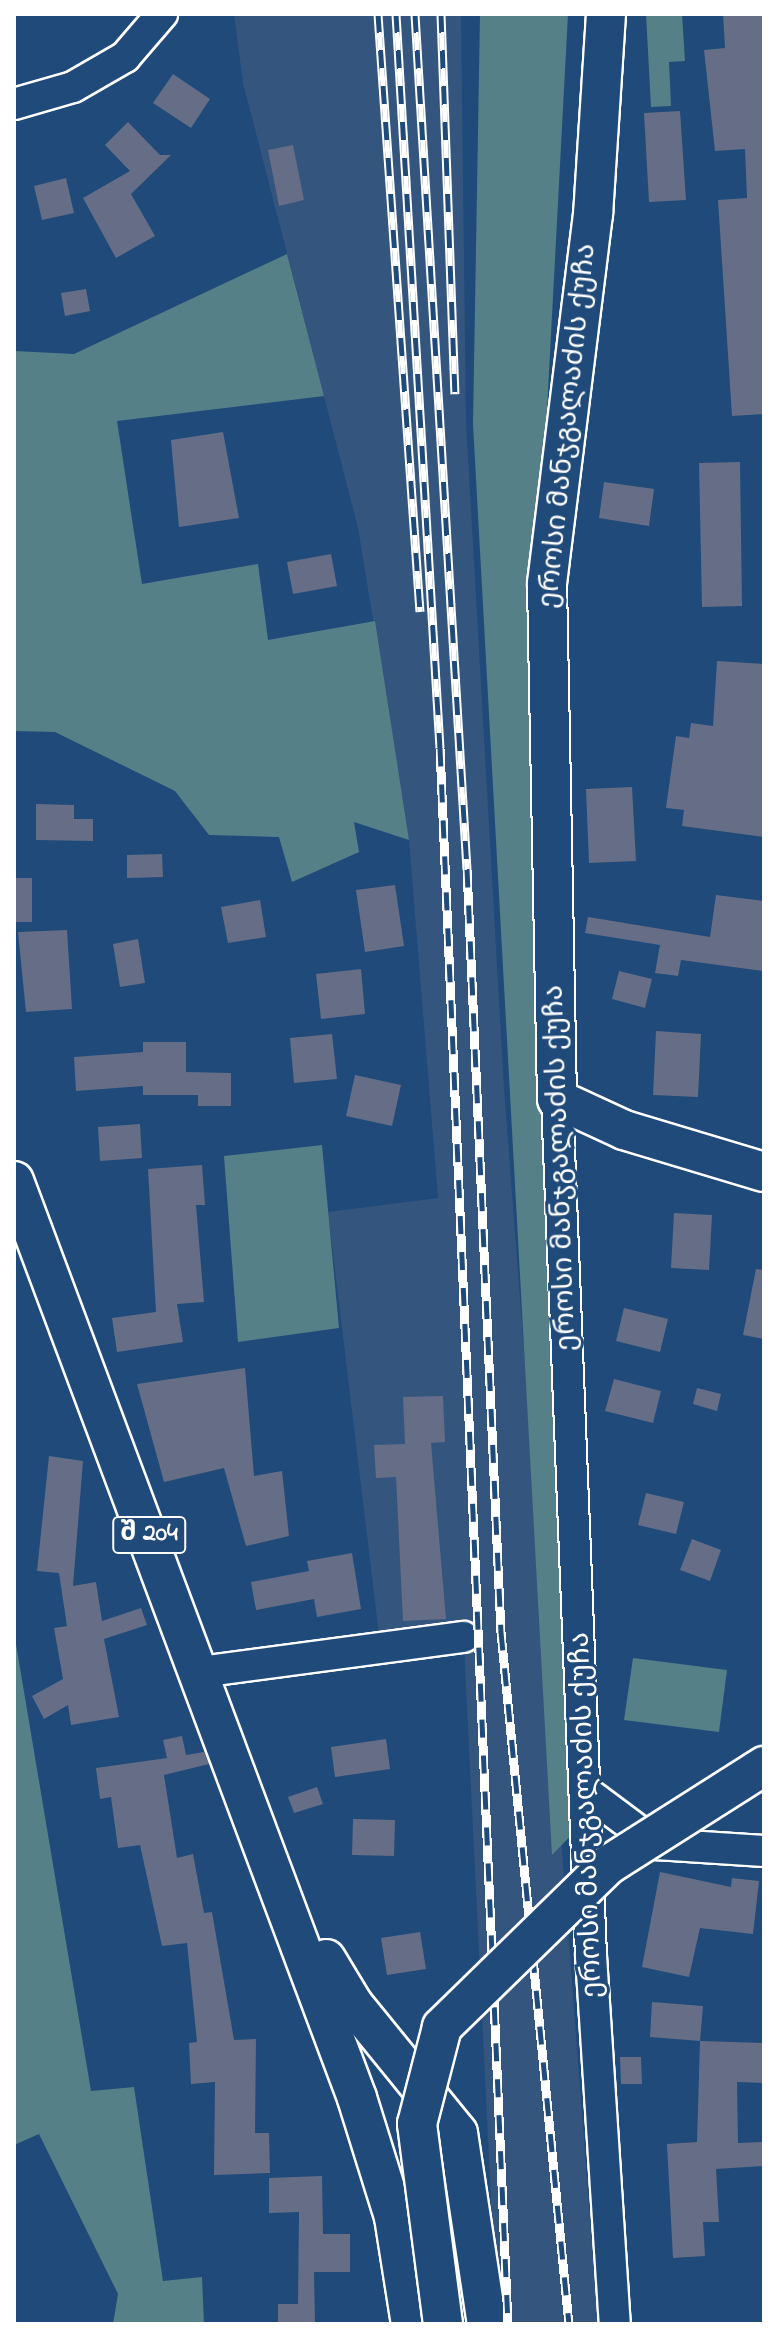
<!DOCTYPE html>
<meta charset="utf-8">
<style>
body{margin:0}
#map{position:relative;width:778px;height:2338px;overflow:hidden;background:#1f4a7a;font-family:"Indie Flower","Noto Sans Georgian",sans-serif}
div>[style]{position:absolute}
.built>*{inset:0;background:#34557e}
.green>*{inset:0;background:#558088}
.building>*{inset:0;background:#656e86}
.roads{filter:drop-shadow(2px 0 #fff) drop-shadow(-2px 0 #fff) drop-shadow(0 2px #fff) drop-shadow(0 -2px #fff)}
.minor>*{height:30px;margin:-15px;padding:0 15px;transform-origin:15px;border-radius:15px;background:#1f4a7a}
.major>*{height:38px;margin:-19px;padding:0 19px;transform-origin:19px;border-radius:19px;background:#1f4a7a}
.rail>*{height:9px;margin-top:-4.5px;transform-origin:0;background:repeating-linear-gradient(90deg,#1f4a7a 0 18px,#fff 0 36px);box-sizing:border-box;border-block:2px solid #fff}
.bridges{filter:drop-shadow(2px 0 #fff) drop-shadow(-2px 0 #fff) drop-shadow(0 2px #fff) drop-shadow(0 -2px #fff)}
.major-bridge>*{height:38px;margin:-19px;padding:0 19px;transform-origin:19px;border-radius:19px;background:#1f4a7a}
span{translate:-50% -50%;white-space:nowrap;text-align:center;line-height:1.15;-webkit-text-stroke:6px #1f4a7a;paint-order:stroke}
.shield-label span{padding:2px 6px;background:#1f4a7a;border:2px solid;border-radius:6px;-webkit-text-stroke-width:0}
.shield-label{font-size:26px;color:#fff;font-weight:700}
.street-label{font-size:28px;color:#fff}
.frame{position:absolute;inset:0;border:16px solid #fff;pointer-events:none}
</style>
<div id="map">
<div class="built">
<div style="clip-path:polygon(234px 14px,461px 14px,466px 421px,504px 1088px,598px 2324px,497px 2324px,463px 1625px,379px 1635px,328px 1212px,438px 1198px,409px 840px,358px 528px,243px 83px)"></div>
</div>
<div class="green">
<div style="clip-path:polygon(480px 14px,568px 14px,541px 523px,542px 936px,534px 937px,581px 1825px,552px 1855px,473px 424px)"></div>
<div style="clip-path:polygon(646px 14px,682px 14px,685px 61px,669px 62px,671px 106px,651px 107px)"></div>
<div style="clip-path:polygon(287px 254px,324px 396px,117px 421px,142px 584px,258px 564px,268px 640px,375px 621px,409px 840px,354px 822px,359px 852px,292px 882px,279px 837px,209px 835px,175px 791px,55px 732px,14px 731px,14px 351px,74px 354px)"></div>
<div style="clip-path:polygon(322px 1145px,339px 1328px,238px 1342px,224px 1156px)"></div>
<div style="clip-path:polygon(14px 1632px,91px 2091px,134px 2087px,163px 2281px,202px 2277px,204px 2324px,113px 2324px,118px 2294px,39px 2134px,14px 2145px)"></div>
<div style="clip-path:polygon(633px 1658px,727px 1670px,719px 1732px,624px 1720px)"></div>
</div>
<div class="building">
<div style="clip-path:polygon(723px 14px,764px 14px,764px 414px,732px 416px,718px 200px,747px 198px,745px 149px,715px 151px,704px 50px,725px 48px)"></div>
<div style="clip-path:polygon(173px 74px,210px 99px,191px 128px,153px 103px)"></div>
<div style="clip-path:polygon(680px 111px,686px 200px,649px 202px,644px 113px)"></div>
<div style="clip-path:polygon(128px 122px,160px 155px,171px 155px,131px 194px,155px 236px,116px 258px,83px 198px,130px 171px,105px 145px)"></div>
<div style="clip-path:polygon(293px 145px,304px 200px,279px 206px,268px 150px)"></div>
<div style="clip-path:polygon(66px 178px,74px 213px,42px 220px,34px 186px)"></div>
<div style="clip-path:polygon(86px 289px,90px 311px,65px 316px,61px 293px)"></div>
<div style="clip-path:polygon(223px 432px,239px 518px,179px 527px,171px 440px)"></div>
<div style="clip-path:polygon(740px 462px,742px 606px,702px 607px,699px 463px)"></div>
<div style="clip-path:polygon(604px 482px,654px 489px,649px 526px,599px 518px)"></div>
<div style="clip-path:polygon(331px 554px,337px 586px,293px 594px,287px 562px)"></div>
<div style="clip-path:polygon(717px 661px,764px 664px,764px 837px,682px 826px,684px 810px,666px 808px,676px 736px,689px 738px,691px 723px,713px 726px)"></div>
<div style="clip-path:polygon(632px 787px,636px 861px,589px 863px,586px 789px)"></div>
<div style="clip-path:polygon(36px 804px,74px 805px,74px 819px,93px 819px,93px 841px,36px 840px)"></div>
<div style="clip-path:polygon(162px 854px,163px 877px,127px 878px,127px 855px)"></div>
<div style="clip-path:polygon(14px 878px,32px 878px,32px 922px,14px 922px)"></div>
<div style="clip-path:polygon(395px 885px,404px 946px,365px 952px,356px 890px)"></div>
<div style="clip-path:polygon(716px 895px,764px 901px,763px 971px,681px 960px,678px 976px,655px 973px,660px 945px,585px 933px,588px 917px,710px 937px)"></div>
<div style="clip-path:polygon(260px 900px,266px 937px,228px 943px,221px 907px)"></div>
<div style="clip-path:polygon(67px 930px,72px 1009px,26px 1012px,18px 932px)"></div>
<div style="clip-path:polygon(138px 939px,145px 983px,120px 987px,113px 944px)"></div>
<div style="clip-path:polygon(361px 969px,365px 1014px,321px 1019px,316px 974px)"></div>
<div style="clip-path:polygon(619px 971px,652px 979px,645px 1008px,612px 999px)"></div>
<div style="clip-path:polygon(656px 1031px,701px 1034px,698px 1097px,653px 1095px)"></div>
<div style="clip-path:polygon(332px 1034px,337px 1079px,294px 1083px,290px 1038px)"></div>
<div style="clip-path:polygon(143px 1042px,186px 1042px,186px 1072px,231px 1073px,231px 1106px,198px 1106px,198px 1095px,143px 1095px,143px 1086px,76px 1091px,74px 1057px,143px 1052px)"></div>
<div style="clip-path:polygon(355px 1075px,401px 1085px,392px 1126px,346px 1116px)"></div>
<div style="clip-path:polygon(140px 1124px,142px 1158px,100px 1161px,98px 1127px)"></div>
<div style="clip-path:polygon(202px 1165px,205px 1205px,196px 1205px,204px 1302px,177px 1304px,183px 1342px,117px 1352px,112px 1318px,156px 1312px,148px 1169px)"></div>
<div style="clip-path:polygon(674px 1213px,712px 1215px,709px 1270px,671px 1268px)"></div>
<div style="clip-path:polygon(756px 1269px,764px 1270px,764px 1339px,743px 1335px)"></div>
<div style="clip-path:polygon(624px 1308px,668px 1319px,660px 1352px,616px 1341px)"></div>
<div style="clip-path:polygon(245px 1368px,254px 1476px,282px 1471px,289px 1536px,246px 1546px,224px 1468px,164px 1482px,137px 1384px)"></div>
<div style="clip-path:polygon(614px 1379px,661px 1391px,653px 1423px,605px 1411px)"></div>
<div style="clip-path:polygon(697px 1388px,721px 1394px,717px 1411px,693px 1404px)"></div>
<div style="clip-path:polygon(443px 1396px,445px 1442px,431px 1443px,446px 1619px,403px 1621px,396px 1477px,376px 1478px,374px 1445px,405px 1444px,403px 1397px)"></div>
<div style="clip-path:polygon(49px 1456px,83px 1461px,73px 1586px,96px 1582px,102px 1621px,141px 1608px,147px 1625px,104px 1639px,119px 1717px,71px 1725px,68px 1705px,44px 1719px,32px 1696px,63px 1679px,54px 1628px,67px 1626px,59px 1573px,37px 1571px)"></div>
<div style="clip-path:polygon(646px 1493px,684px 1502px,676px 1534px,638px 1525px)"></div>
<div style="clip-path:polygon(692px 1539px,721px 1550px,710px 1581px,680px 1570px)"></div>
<div style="clip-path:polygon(352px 1553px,361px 1609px,317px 1617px,314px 1599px,256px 1610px,251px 1582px,309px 1571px,307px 1561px)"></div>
<div style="clip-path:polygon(182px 1736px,186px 1755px,204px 1752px,209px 1764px,164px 1775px,177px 1858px,193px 1854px,204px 1913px,212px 1912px,234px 2040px,256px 2039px,255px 2133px,269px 2133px,270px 2173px,214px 2175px,215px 2082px,191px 2084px,189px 2043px,197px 2042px,187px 1943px,162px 1946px,140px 1845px,118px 1848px,111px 1797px,100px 1799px,96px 1768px,167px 1758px,163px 1740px)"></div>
<div style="clip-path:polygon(386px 1739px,390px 1769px,335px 1777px,331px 1747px)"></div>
<div style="clip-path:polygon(317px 1787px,323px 1804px,294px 1813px,288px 1797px)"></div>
<div style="clip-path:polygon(353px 1819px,395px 1820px,394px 1856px,352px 1855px)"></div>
<div style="clip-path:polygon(660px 1872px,731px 1887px,732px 1878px,759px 1881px,753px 1934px,700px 1928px,689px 1977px,642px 1967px)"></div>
<div style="clip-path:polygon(420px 1932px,426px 1969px,387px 1975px,381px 1938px)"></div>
<div style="clip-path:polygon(652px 2002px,703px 2006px,700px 2041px,650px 2037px)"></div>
<div style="clip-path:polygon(700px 2041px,764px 2043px,764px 2083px,737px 2082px,738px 2143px,762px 2142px,763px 2166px,716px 2169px,719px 2222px,703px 2222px,705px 2256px,673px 2258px,667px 2144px,697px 2142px)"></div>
<div style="clip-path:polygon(620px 2057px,641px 2057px,642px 2084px,621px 2084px)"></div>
<div style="clip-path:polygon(322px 2176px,323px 2234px,350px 2234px,350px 2272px,314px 2272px,315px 2324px,278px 2324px,278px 2304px,298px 2304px,299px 2212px,269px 2213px,269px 2178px)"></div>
</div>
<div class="roads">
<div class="minor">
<div style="left:14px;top:104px;width:61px;rotate:-16.1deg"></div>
<div style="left:73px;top:87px;width:60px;rotate:-30deg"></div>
<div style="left:125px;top:57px;width:57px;rotate:-49.3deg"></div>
<div style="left:557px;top:1099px;width:858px;rotate:87.73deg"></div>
<div style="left:591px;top:1956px;width:369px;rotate:86.3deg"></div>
<div style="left:201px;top:1672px;width:265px;rotate:-7.6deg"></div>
<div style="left:589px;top:1794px;width:84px;rotate:36.7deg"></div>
<div style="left:656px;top:1844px;width:108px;rotate:3.7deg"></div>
</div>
<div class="major">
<div style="left:606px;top:14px;width:200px;rotate:93.7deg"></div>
<div style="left:593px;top:214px;width:372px;rotate:97.1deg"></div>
<div style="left:547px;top:583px;width:516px;rotate:88.89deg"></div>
<div style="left:557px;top:1099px;width:74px;rotate:24.8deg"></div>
<div style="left:624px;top:1130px;width:146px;rotate:16.7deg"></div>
<div style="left:14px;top:1181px;width:979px;rotate:69.49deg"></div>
<div style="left:357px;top:2098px;width:125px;rotate:72.7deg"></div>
<div style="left:394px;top:2217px;width:108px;rotate:81deg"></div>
<div style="left:326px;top:1959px;width:52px;rotate:59deg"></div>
<div style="left:353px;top:2004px;width:166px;rotate:50.9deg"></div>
<div style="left:458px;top:2133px;width:193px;rotate:81.4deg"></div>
</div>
</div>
<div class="rail">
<div style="left:378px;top:14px;width:599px;rotate:85.98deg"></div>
<div style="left:396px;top:14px;width:735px;rotate:86.57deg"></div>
<div style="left:440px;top:748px;width:1577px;rotate:87.53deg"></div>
<div style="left:415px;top:14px;width:857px;rotate:86.52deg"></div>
<div style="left:467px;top:869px;width:764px;rotate:87.45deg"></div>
<div style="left:501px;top:1632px;width:695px;rotate:84.39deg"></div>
<div style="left:441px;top:14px;width:380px;rotate:87.9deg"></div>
</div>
<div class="bridges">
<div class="major-bridge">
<div style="left:443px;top:2324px;width:202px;rotate:-97.4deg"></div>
<div style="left:417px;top:2124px;width:100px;rotate:-75.5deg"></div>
<div style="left:442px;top:2027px;width:232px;rotate:-44.3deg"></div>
<div style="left:608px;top:1865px;width:185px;rotate:-32.4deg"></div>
</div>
</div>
<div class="shield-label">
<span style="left:149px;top:1535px">შ 204</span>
</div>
<div class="street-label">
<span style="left:569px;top:426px;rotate:-84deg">ეროსი მანჯგალაძის ქუჩა</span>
<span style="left:562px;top:1168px;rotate:-92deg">ეროსი მანჯგალაძის ქუჩა</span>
<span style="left:588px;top:1815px;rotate:-92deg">ეროსი მანჯგალაძის ქუჩა</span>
</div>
<div class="frame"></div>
</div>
